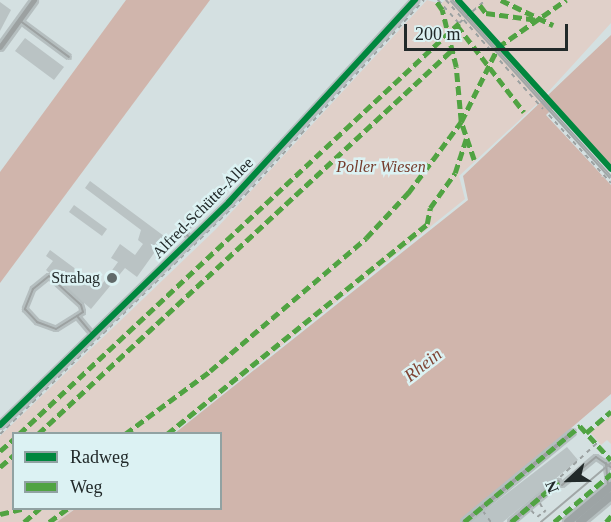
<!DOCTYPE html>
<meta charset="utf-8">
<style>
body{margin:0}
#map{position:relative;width:611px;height:522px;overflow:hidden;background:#d4e0e1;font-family:Georgia,serif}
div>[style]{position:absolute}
.green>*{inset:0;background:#e0d0c9}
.water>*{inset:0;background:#d0b5ac}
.pier>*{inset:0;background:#d4e0e1}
.building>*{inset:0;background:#bac3c4}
.path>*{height:1.5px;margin-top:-0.75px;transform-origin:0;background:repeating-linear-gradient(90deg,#9ba1a1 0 4.5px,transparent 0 9px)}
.roads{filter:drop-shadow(2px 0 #b5bebf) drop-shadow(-2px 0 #b5bebf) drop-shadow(0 2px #b5bebf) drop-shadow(0 -2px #b5bebf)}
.service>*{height:2px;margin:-1px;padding:0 1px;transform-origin:1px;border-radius:1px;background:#9ca1a1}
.pedestrian>*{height:4px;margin:-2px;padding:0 2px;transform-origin:2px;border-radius:2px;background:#9ca1a1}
.minor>*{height:4.5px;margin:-2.25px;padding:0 2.25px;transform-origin:2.25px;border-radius:2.25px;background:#9ca1a1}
.primary>*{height:8px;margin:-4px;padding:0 4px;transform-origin:4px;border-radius:4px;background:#9da4a5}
.tram>*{height:1.5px;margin:-0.75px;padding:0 0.75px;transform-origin:0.75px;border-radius:0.75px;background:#a1a7a7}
.rail>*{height:4px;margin-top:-2px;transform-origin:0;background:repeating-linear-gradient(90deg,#dcf2f3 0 4.5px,#a1a7a7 0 9px);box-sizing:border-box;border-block:2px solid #a1a7a7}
.path-bridge>*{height:1.5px;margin-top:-0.75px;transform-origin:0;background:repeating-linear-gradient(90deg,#9ba1a1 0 4.5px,transparent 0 9px)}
.quiet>*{height:4.5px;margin-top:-2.25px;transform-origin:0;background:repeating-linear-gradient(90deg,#50a342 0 9px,transparent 0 13.5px)}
.cycleway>*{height:6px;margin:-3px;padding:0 3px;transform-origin:3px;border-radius:3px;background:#00873e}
.dots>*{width:16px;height:16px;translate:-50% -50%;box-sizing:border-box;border:3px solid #dcf2f3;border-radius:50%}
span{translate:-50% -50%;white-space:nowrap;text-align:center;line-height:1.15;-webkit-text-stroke:5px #dcf2f3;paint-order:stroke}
.park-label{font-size:16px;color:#753b2b;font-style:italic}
.street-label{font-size:16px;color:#212929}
.poi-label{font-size:16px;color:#212929}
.right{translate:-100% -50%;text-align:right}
.water-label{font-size:18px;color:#7f4433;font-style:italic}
.legend{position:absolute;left:12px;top:432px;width:210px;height:78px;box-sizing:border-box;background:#dcf2f3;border:2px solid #91a2a2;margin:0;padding:8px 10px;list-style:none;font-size:18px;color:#212929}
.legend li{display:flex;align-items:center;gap:12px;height:30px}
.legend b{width:30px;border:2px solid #91a2a2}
.north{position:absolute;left:539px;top:450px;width:60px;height:60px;-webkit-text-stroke:4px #dcf2f3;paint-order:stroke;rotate:248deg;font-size:16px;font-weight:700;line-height:24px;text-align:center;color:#212929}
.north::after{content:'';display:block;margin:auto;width:21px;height:27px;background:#212929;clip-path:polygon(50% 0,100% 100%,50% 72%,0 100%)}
.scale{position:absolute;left:404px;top:24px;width:164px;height:27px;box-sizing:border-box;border:3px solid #212929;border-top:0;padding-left:8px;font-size:18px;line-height:21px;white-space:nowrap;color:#212929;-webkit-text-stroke:4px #dcf2f3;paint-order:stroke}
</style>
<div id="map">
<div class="green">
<div style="clip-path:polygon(427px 0,441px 4px,445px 0,611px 0,611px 23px,539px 102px,459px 176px,465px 199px,173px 433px,14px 434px,14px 508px,74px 509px,57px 522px,0 522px,0 436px,215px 230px)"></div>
<div style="clip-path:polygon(611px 415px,611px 444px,607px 440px,601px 445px,590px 432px)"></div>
</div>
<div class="water">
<div style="clip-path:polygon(126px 0,210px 0,0 283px,0 172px)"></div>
<div style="clip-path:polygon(611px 35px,611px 166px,601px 177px,611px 174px,611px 394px,461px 522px,57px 522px,75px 509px,220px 508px,220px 434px,175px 433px,468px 200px,463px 176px)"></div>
</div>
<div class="pier">
<div style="clip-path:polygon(556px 105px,611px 167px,604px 177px,611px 171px,611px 185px,546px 115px)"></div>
</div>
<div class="building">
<div style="clip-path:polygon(0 2px,11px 10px,0 31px)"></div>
<div style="clip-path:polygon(25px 38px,64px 67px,54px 80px,15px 51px)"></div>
<div style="clip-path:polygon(90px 181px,172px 242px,163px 253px,157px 249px,137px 277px,125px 268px,91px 309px,46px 270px,53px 261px,46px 256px,50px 250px,100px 287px,118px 262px,111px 258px,120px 244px,135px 255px,143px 244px,138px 240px,141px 230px,85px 188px)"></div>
<div style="clip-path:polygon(74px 205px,107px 229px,102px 236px,69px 212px)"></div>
<div style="clip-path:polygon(567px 447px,578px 460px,503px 522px,470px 522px)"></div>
</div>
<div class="path">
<div style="left:438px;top:0;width:31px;rotate:48deg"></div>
<div style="left:459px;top:23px;width:35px;rotate:-41deg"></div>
<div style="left:557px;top:107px;width:82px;rotate:48.9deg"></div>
<div style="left:549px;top:115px;width:92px;rotate:47.6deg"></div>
<div style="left:0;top:434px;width:344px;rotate:-44.3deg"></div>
<div style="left:246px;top:194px;width:263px;rotate:-47.5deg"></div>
<div style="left:560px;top:477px;width:53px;rotate:-42.7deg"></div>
<div style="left:540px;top:503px;width:11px;rotate:63deg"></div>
<div style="left:531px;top:510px;width:9px;rotate:49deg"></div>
<div style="left:537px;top:517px;width:11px;rotate:-38deg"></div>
<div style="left:483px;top:511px;width:14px;rotate:54deg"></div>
</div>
<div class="roads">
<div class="service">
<div style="left:19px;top:20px;width:62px;rotate:36.5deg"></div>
<div style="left:190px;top:238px;width:10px;rotate:-135deg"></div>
<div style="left:183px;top:231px;width:47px;rotate:-45deg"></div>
<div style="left:77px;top:316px;width:7px;rotate:-34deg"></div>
<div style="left:83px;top:312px;width:7px;rotate:-106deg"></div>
<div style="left:81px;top:305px;width:43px;rotate:-137.8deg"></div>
<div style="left:49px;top:276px;width:21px;rotate:141deg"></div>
<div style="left:33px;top:289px;width:22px;rotate:112deg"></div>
<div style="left:25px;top:309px;width:18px;rotate:47deg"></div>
<div style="left:37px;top:322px;width:20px;rotate:20deg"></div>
<div style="left:56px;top:329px;width:25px;rotate:-32deg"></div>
<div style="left:77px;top:316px;width:23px;rotate:50deg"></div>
<div style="left:606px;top:463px;width:21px;rotate:85deg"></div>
<div style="left:562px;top:485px;width:44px;rotate:-39.5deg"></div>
<div style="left:596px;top:457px;width:18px;rotate:34deg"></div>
</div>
<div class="pedestrian">
<div style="left:464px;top:522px;width:141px;rotate:-39.5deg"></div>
<div style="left:511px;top:522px;width:62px;rotate:-40.4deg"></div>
</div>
<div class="minor">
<div style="left:0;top:47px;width:58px;rotate:-54.1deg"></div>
<div style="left:0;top:425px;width:320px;rotate:-44.2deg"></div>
<div style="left:229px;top:202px;width:275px;rotate:-47.4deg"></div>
</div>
<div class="primary">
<div style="left:568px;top:522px;width:56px;rotate:-39.9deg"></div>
<div style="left:580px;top:522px;width:40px;rotate:-40deg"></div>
</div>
</div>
<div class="tram">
<div style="left:541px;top:522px;width:92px;rotate:-40.1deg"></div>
</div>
<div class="rail">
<div style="left:451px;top:0;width:239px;rotate:48deg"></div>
</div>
<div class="path-bridge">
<div style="left:446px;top:0;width:146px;rotate:48.3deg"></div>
<div style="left:458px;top:0;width:138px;rotate:47.1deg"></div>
</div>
<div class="quiet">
<div style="left:501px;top:0;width:58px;rotate:25.7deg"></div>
<div style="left:480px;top:5px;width:10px;rotate:53deg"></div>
<div style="left:486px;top:13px;width:52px;rotate:7.7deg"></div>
<div style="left:457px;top:25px;width:110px;rotate:52.4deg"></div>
<div style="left:474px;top:160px;width:40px;rotate:-108.9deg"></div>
<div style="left:461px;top:122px;width:84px;rotate:-63.7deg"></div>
<div style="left:498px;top:47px;width:83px;rotate:-34.7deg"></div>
<div style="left:586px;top:433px;width:33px;rotate:-41deg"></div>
<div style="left:19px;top:434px;width:602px;rotate:-43.05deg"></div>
<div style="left:38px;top:434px;width:565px;rotate:-42.85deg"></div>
<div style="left:125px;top:434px;width:106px;rotate:-36.5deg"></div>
<div style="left:210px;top:371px;width:205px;rotate:-40.4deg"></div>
<div style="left:366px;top:238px;width:62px;rotate:-47deg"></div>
<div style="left:408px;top:193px;width:89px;rotate:-53.3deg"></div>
<div style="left:461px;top:122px;width:55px;rotate:-95.2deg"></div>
<div style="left:456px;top:67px;width:59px;rotate:-103.8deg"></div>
<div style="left:442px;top:10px;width:12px;rotate:-125deg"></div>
<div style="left:167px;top:434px;width:334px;rotate:-38.9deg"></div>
<div style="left:427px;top:224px;width:16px;rotate:-79deg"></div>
<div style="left:430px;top:208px;width:43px;rotate:-54.5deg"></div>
<div style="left:455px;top:173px;width:36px;rotate:-72deg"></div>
<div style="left:0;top:451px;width:18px;rotate:-41deg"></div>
<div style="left:0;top:467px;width:18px;rotate:-41deg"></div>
<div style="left:0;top:514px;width:27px;rotate:-13deg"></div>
<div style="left:24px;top:522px;width:21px;rotate:-41deg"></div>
<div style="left:49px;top:522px;width:24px;rotate:-36deg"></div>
<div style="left:464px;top:522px;width:151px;rotate:-39.6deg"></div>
<div style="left:580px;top:426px;width:46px;rotate:47.6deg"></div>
<div style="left:511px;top:522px;width:62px;rotate:-40.4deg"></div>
<div style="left:554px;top:522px;width:75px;rotate:-40.1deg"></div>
<div style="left:606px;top:522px;width:8px;rotate:-50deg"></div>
</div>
<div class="cycleway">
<div style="left:458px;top:0;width:228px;rotate:47.8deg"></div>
<div style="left:0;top:425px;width:320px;rotate:-44.2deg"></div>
<div style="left:229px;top:202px;width:275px;rotate:-47.4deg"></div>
</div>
<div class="dots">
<div style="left:112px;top:278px;background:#606969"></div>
</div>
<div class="park-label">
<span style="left:381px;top:167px">Poller Wiesen</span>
</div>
<div class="street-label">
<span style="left:203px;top:208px;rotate:-45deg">Alfred-Schütte-Allee</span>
</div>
<div class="poi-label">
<span class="right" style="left:100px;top:278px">Strabag</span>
</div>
<div class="water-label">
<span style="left:423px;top:365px;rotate:-38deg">Rhein</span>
</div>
<ul class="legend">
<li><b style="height:8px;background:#00873e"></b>Radweg</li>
<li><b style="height:8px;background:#50a342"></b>Weg</li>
</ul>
<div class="north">N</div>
<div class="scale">200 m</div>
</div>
